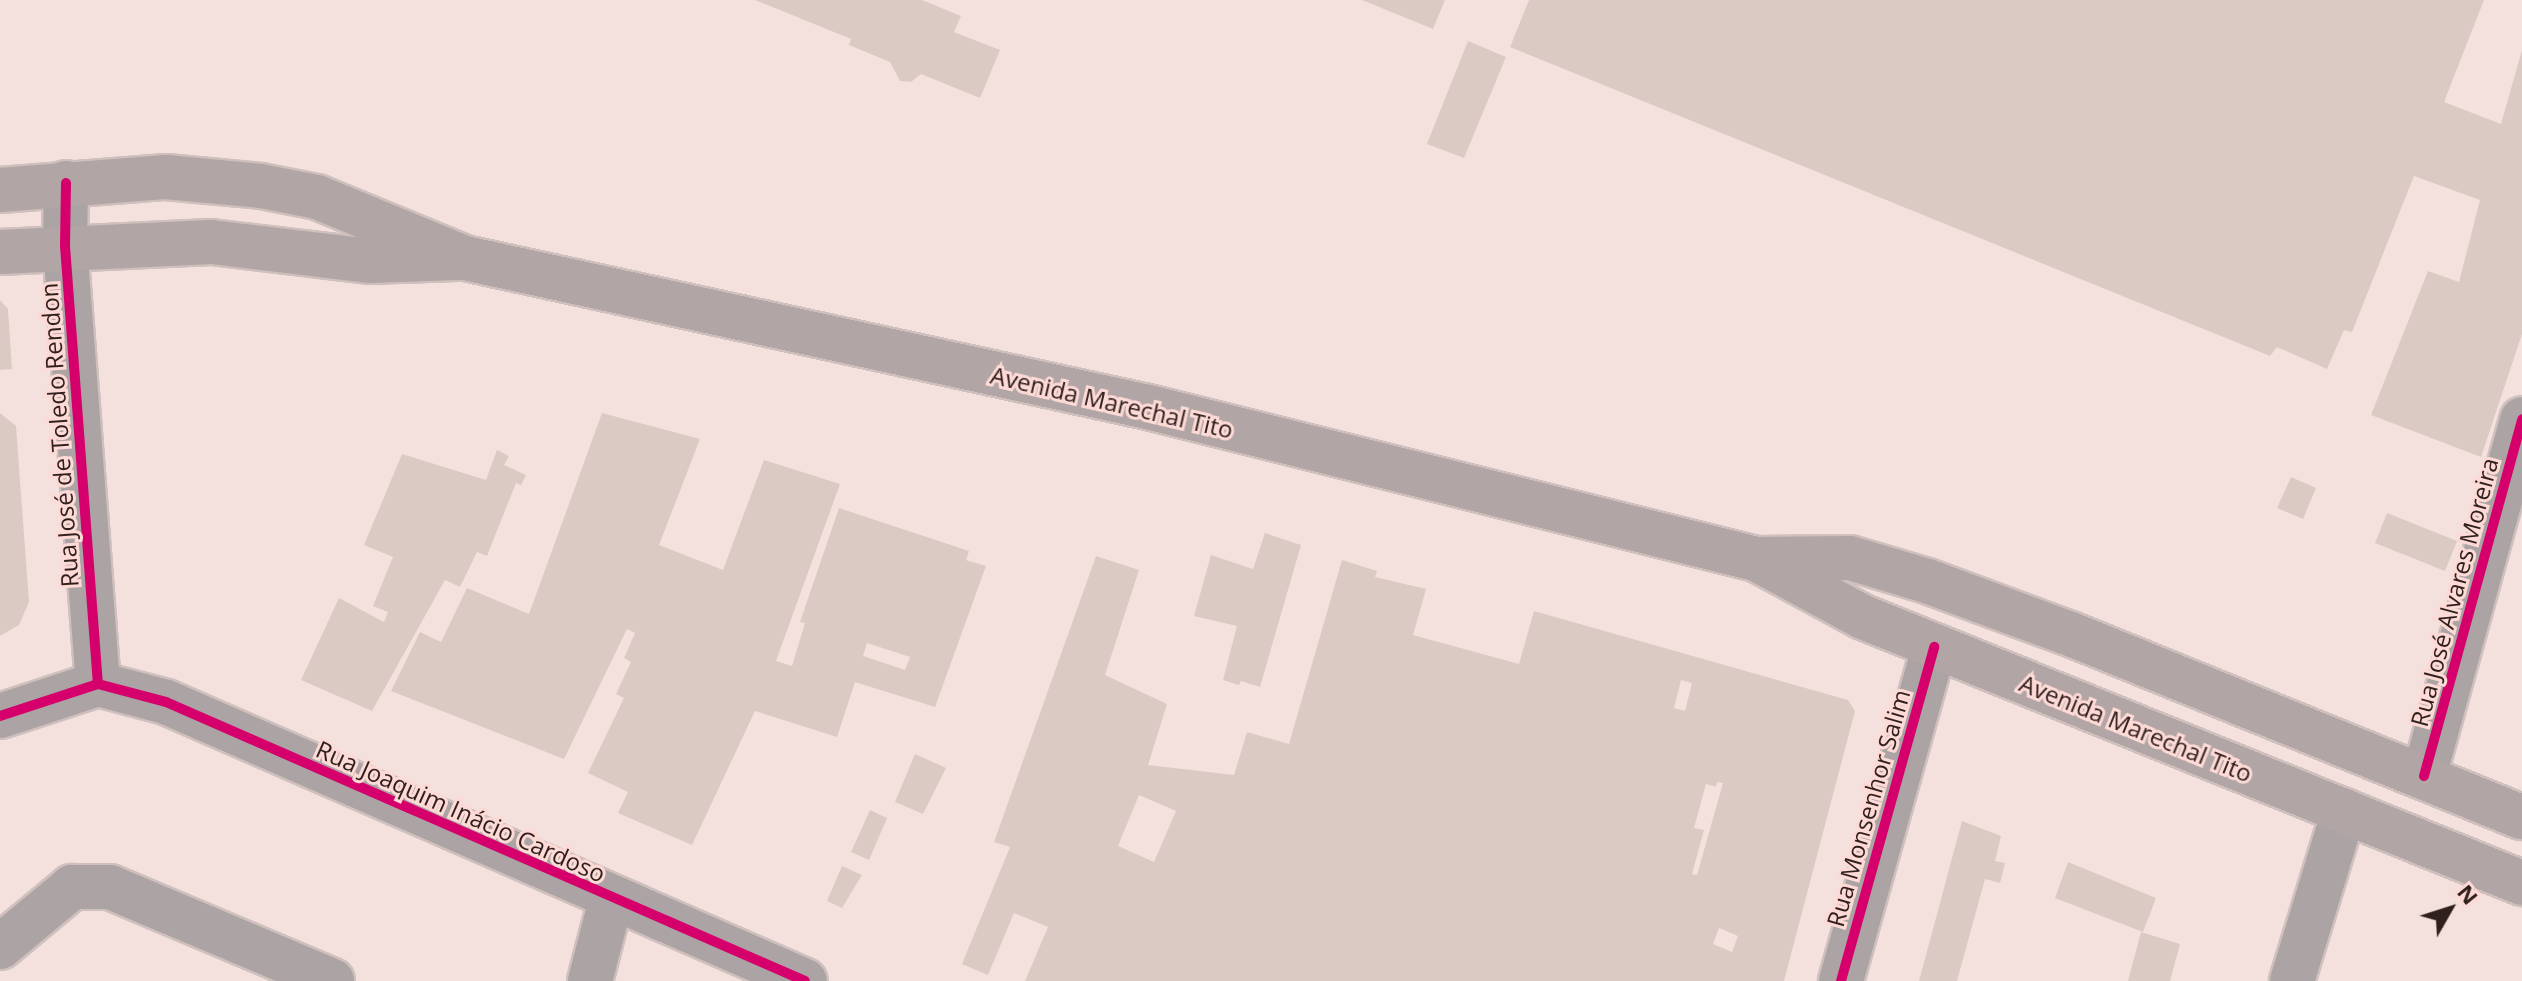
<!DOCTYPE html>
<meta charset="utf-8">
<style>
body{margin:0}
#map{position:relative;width:2522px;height:981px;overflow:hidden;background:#f4e1de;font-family:"Open Sans",sans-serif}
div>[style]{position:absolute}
.building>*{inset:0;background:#dbcac3}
.roads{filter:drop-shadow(2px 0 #cfc0bd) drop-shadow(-2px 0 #cfc0bd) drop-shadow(0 2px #cfc0bd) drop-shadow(0 -2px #cfc0bd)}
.minor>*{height:44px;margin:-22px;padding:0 22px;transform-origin:22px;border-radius:22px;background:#aba3a4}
.major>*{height:44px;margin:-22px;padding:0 22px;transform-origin:22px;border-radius:22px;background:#b1a5a5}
.cycleway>*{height:10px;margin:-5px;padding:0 5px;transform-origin:5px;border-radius:5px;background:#d6006c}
span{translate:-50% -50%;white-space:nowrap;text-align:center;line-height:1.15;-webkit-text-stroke:6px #fddad5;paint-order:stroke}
.street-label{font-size:24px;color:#2f1f1d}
.north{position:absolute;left:2410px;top:869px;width:80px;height:80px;-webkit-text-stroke:6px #fddad5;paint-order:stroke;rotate:51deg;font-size:22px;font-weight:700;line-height:32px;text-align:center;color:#2f1f1d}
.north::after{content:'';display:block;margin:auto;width:28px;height:36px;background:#2f1f1d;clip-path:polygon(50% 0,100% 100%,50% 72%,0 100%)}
</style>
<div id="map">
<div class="building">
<div style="clip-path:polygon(755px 0,922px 0,961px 16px,954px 32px,1000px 50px,980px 98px,921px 74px,911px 82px,900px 81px,890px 62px,849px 45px,851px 39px)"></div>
<div style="clip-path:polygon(1362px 0,1445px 0,1433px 29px)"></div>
<div style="clip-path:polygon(1529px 0,2484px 0,2444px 102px,2501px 124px,2522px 50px,2522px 334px,2481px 457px,2371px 415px,2428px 271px,2459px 282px,2480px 200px,2414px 176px,2352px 332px,2344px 330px,2327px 369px,2277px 347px,2270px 356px,1510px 47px)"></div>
<div style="clip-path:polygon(1468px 41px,1506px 57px,1464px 158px,1427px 144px)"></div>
<div style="clip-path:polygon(0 300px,8px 309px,12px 369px,0 370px)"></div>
<div style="clip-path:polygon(0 413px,16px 426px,29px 602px,19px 625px,0 636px)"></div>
<div style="clip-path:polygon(evenodd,602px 413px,700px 439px,659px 545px,723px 570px,764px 460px,840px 484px,776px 661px,792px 666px,805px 623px,800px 622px,839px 508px,969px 551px,966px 560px,986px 566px,935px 707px,855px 682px,837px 737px,755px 711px,692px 845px,618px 813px,628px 792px,588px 773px,624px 698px,616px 694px,631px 662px,624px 658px,635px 633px,627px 629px,564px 759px,391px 691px,420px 632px,441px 642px,467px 588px,529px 614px,602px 413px,867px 643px,910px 657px,905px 670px,863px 656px,867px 643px)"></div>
<div style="clip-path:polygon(497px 450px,509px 456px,504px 465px,526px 475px,521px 485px,516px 483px,487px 556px,477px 552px,460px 587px,445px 580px,372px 711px,301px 680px,339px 598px,384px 622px,388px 612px,373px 606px,393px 557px,364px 545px,402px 454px,486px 480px)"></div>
<div style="clip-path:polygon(2291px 477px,2316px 488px,2303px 519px,2277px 508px)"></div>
<div style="clip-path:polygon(2387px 513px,2457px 541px,2445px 571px,2375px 543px)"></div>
<div style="clip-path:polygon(1265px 533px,1301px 545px,1260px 687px,1241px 681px,1239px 685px,1223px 680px,1237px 626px,1194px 616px,1211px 555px,1253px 569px)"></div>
<div style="clip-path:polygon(evenodd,1096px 556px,1139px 570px,1105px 675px,1167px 704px,1148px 765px,1234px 775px,1247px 732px,1289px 744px,1342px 560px,1377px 571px,1375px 577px,1426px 589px,1413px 635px,1519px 664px,1534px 611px,1848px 700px,1855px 711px,1784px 981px,1025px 981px,1048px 927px,1014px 913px,988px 975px,962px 964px,1010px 847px,994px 842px,1096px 556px,1681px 680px,1692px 683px,1685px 711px,1674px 708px,1681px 680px,1096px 556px,1717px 782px,1723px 783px,1697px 875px,1692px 874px,1704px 830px,1694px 828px,1706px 784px,1716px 787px,1717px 782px,1096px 556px,1139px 795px,1176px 811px,1154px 862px,1118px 846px,1139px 795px,1096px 556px,1719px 928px,1738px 936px,1732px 952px,1713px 944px,1719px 928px)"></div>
<div style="clip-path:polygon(915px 754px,946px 768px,923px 814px,895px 802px)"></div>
<div style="clip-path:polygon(870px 810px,887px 818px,869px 860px,851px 852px)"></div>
<div style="clip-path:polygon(1962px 821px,2001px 836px,1995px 861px,2005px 863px,2000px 883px,1985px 879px,1957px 981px,1919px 981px)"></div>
<div style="clip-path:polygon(2068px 862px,2156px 898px,2143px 932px,2055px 898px)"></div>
<div style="clip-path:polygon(842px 866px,862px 875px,842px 908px,827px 901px)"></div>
<div style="clip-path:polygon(2141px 932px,2180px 944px,2170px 981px,2128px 981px)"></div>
</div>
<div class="roads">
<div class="minor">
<div style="left:66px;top:183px;width:63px;rotate:90.9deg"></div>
<div style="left:65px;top:246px;width:439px;rotate:85.7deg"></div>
<div style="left:0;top:716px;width:103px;rotate:-18.1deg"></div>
<div style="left:98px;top:684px;width:70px;rotate:14.8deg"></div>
<div style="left:166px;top:702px;width:697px;rotate:23.59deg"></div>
<div style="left:2424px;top:776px;width:370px;rotate:-74.6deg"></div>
<div style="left:0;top:947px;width:94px;rotate:-39.8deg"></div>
<div style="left:72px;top:887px;width:38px"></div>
<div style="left:110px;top:887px;width:241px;rotate:22.9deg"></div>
<div style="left:590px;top:981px;width:84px;rotate:-75.5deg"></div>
<div style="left:1841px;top:981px;width:347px;rotate:-74.4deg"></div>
<div style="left:2292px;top:981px;width:178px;rotate:-73deg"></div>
</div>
<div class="major">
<div style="left:0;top:190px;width:167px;rotate:-4.5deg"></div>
<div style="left:166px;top:177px;width:95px;rotate:5.4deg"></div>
<div style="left:261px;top:186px;width:57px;rotate:11.1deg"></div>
<div style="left:317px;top:197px;width:160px;rotate:22.4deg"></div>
<div style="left:465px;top:258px;width:699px;rotate:12.31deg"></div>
<div style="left:1148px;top:407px;width:627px;rotate:14.04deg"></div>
<div style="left:1756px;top:559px;width:122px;rotate:28.5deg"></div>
<div style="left:1863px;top:617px;width:711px;rotate:21.98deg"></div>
<div style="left:0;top:252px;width:211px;rotate:-2.7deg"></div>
<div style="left:211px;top:242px;width:161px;rotate:6.8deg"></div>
<div style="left:371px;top:261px;width:85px;rotate:-2deg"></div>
<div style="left:1756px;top:559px;width:94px;rotate:-0.6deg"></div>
<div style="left:1850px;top:558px;width:80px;rotate:16.6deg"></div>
<div style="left:1927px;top:581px;width:156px;rotate:20.3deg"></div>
<div style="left:2073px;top:635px;width:484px;rotate:22.1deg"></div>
</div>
</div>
<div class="cycleway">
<div style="left:66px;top:183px;width:63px;rotate:90.9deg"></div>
<div style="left:65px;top:246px;width:439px;rotate:85.7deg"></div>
<div style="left:0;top:716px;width:103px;rotate:-18.1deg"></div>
<div style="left:98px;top:684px;width:70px;rotate:14.8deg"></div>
<div style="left:166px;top:702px;width:697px;rotate:23.59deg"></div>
<div style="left:2424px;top:776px;width:370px;rotate:-74.6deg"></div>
<div style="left:1841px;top:981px;width:347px;rotate:-74.4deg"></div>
</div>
<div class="street-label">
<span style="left:1112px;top:402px;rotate:13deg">Avenida Marechal Tito</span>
<span style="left:59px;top:435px;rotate:-94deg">Rua José de Toledo Rendon</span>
<span style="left:2454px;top:592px;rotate:-75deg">Rua José Alvares Moreira</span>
<span style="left:2136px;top:728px;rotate:22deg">Avenida Marechal Tito</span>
<span style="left:1868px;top:808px;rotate:-74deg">Rua Monsenhor Salim</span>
<span style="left:461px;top:811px;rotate:24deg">Rua Joaquim Inácio Cardoso</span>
</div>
<div class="north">N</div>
</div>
